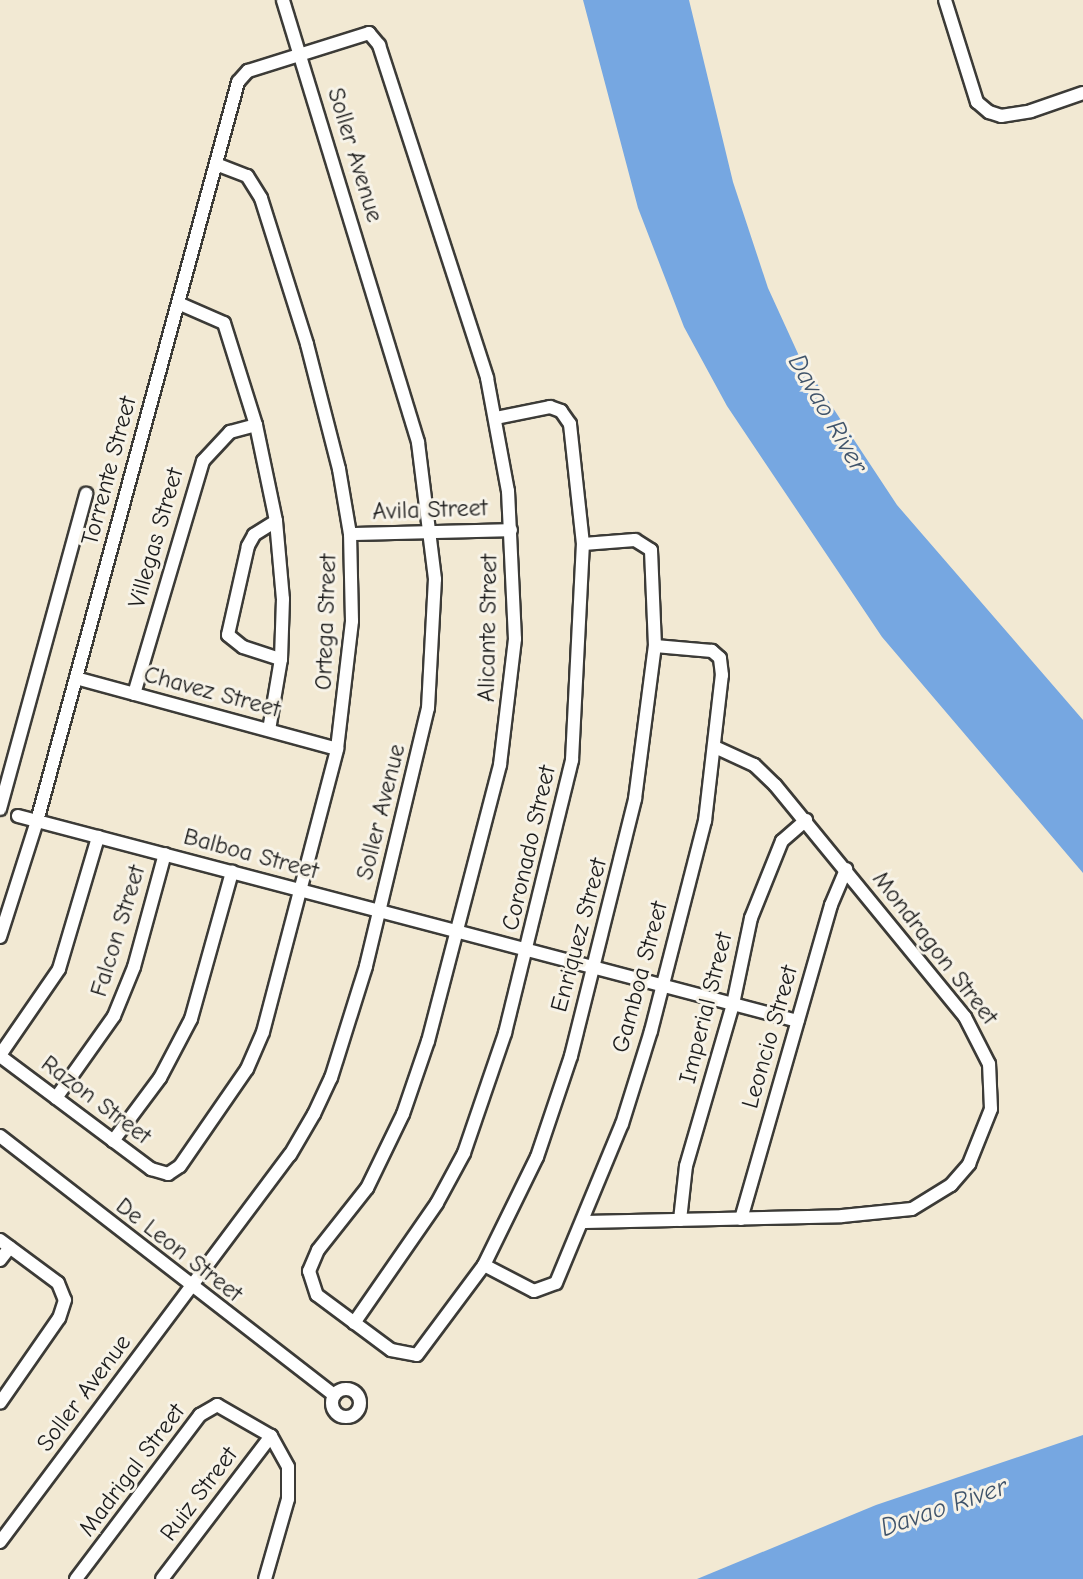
<!DOCTYPE html>
<style>
body{margin:0}
#map{position:relative;width:1083px;height:1579px;overflow:hidden;background:#f2e9d3;font-family:"Comic Neue",sans-serif}
div>[style]{position:absolute}
.water>*{inset:0;background:#76a7e1}
.roads{filter:drop-shadow(2px 0 #3c3b37) drop-shadow(-2px 0 #3c3b37) drop-shadow(0 2px #3c3b37) drop-shadow(0 -2px #3c3b37)}
.street>*{height:12px;margin:-6px;padding:0 6px;transform-origin:6px;border-radius:6px;background:#fff}
.street>.ring{margin:-6px;padding:0;box-sizing:content-box;background:none;border:12px solid #fff;border-radius:50%}
span{translate:-50% -50%;white-space:nowrap;text-align:center;line-height:1.15;-webkit-text-stroke:6px #f7f3e8;paint-order:stroke}
.street-label{font-size:24px;color:#1c1c1c}
.water-label{font-size:26px;color:#40546b;font-style:italic}
</style>
<div id="map">
<div class="water">
<div style="clip-path:polygon(583px 0,689px 0,733px 182px,768px 288px,800px 358px,897px 505px,1083px 720px,1083px 873px,882px 637px,727px 406px,684px 327px,638px 208px)"></div>
<div style="clip-path:polygon(1083px 1435px,1083px 1579px,697px 1579px,876px 1505px)"></div>
</div>
<div class="roads">
<div class="street">
<div style="left:945px;top:0;width:107px;rotate:72.6deg"></div>
<div style="left:977px;top:102px;width:16px;rotate:40deg"></div>
<div style="left:989px;top:112px;width:13px;rotate:18deg"></div>
<div style="left:1001px;top:116px;width:30px;rotate:-9deg"></div>
<div style="left:1031px;top:111px;width:55px;rotate:-19.1deg"></div>
<div style="left:178px;top:303px;width:50px;rotate:23.5deg"></div>
<div style="left:224px;top:323px;width:107px;rotate:72.6deg"></div>
<div style="left:256px;top:425px;width:98px;rotate:78.2deg"></div>
<div style="left:276px;top:521px;width:78px;rotate:84.9deg"></div>
<div style="left:283px;top:599px;width:60px;rotate:91.9deg"></div>
<div style="left:281px;top:659px;width:72px;rotate:99.6deg"></div>
<div style="left:276px;top:521px;width:26px;rotate:148deg"></div>
<div style="left:254px;top:535px;width:13px;rotate:119deg"></div>
<div style="left:248px;top:546px;width:91px;rotate:102.7deg"></div>
<div style="left:228px;top:635px;width:19px;rotate:39deg"></div>
<div style="left:243px;top:647px;width:40px;rotate:18deg"></div>
<div style="left:350px;top:534px;width:161px;rotate:-1.4deg"></div>
<div style="left:76px;top:678px;width:270px;rotate:15.2deg"></div>
<div style="left:134px;top:694px;width:243px;rotate:-73.5deg"></div>
<div style="left:203px;top:461px;width:40px;rotate:-47deg"></div>
<div style="left:230px;top:432px;width:27px;rotate:-15deg"></div>
<div style="left:0;top:809px;width:327px;rotate:-74.7deg"></div>
<div style="left:18px;top:816px;width:806px;rotate:14.73deg"></div>
<div style="left:0;top:937px;width:122px;rotate:-72.3deg"></div>
<div style="left:37px;top:821px;width:766px;rotate:-74.78deg"></div>
<div style="left:238px;top:82px;width:15px;rotate:-48deg"></div>
<div style="left:248px;top:71px;width:127px;rotate:-17.4deg"></div>
<div style="left:369px;top:33px;width:16px;rotate:50deg"></div>
<div style="left:379px;top:45px;width:350px;rotate:72deg"></div>
<div style="left:487px;top:378px;width:115px;rotate:79.5deg"></div>
<div style="left:508px;top:491px;width:148px;rotate:87.3deg"></div>
<div style="left:515px;top:639px;width:127px;rotate:96.8deg"></div>
<div style="left:500px;top:765px;width:285px;rotate:104.6deg"></div>
<div style="left:428px;top:1041px;width:77px;rotate:108.9deg"></div>
<div style="left:403px;top:1114px;width:82px;rotate:115.9deg"></div>
<div style="left:367px;top:1188px;width:79px;rotate:128.3deg"></div>
<div style="left:318px;top:1250px;width:23px;rotate:113deg"></div>
<div style="left:309px;top:1271px;width:25px;rotate:72deg"></div>
<div style="left:317px;top:1295px;width:92px;rotate:36.6deg"></div>
<div style="left:391px;top:1350px;width:26px;rotate:11deg"></div>
<div style="left:417px;top:1355px;width:112px;rotate:-53.3deg"></div>
<div style="left:484px;top:1265px;width:120px;rotate:-63.9deg"></div>
<div style="left:537px;top:1157px;width:107px;rotate:-71.4deg"></div>
<div style="left:571px;top:1056px;width:265px;rotate:-76deg"></div>
<div style="left:635px;top:799px;width:154px;rotate:-82.6deg"></div>
<div style="left:655px;top:646px;width:96px;rotate:-92.4deg"></div>
<div style="left:651px;top:550px;width:19px;rotate:-148deg"></div>
<div style="left:635px;top:540px;width:52px;rotate:175.6deg"></div>
<div style="left:0;top:1055px;width:104px;rotate:-55.5deg"></div>
<div style="left:59px;top:969px;width:138px;rotate:-73.5deg"></div>
<div style="left:0;top:1056px;width:189px;rotate:36.8deg"></div>
<div style="left:151px;top:1169px;width:18px;rotate:16deg"></div>
<div style="left:168px;top:1174px;width:14px;rotate:-34deg"></div>
<div style="left:180px;top:1166px;width:118px;rotate:-55.4deg"></div>
<div style="left:247px;top:1069px;width:40px;rotate:-66.6deg"></div>
<div style="left:263px;top:1032px;width:293px;rotate:-75.3deg"></div>
<div style="left:337px;top:749px;width:129px;rotate:-83.3deg"></div>
<div style="left:352px;top:621px;width:87px;rotate:-91.3deg"></div>
<div style="left:350px;top:534px;width:66px;rotate:-99.6deg"></div>
<div style="left:339px;top:469px;width:129px;rotate:-104.4deg"></div>
<div style="left:307px;top:344px;width:153px;rotate:-107.5deg"></div>
<div style="left:261px;top:198px;width:26px;rotate:-122deg"></div>
<div style="left:247px;top:176px;width:33px;rotate:-159deg"></div>
<div style="left:56px;top:1098px;width:100px;rotate:-54.7deg"></div>
<div style="left:114px;top:1016px;width:53px;rotate:-67.8deg"></div>
<div style="left:134px;top:967px;width:117px;rotate:-74.7deg"></div>
<div style="left:0;top:1136px;width:423px;rotate:37.8deg"></div>
<div style="left:113px;top:1141px;width:79px;rotate:-53.3deg"></div>
<div style="left:160px;top:1078px;width:67px;rotate:-62.3deg"></div>
<div style="left:191px;top:1019px;width:153px;rotate:-74.4deg"></div>
<div style="left:741px;top:1219px;width:327px;rotate:-74deg"></div>
<div style="left:831px;top:905px;width:39px;rotate:-67deg"></div>
<div style="left:680px;top:1220px;width:54px;rotate:-83.7deg"></div>
<div style="left:686px;top:1166px;width:169px;rotate:-73.8deg"></div>
<div style="left:733px;top:1004px;width:88px;rotate:-78.2deg"></div>
<div style="left:751px;top:918px;width:83px;rotate:-68.1deg"></div>
<div style="left:782px;top:841px;width:32px;rotate:-41deg"></div>
<div style="left:585px;top:1222px;width:257px;rotate:-1.3deg"></div>
<div style="left:842px;top:1216px;width:70px;rotate:-5.7deg"></div>
<div style="left:912px;top:1209px;width:46px;rotate:-31.6deg"></div>
<div style="left:951px;top:1185px;width:28px;rotate:-49deg"></div>
<div style="left:969px;top:1164px;width:59px;rotate:-68.2deg"></div>
<div style="left:991px;top:1109px;width:45px;rotate:-92.5deg"></div>
<div style="left:989px;top:1064px;width:53px;rotate:-117.1deg"></div>
<div style="left:965px;top:1017px;width:300px;rotate:-129.3deg"></div>
<div style="left:775px;top:785px;width:29px;rotate:-136deg"></div>
<div style="left:754px;top:765px;width:41px;rotate:-155.3deg"></div>
<div style="left:0;top:1240px;width:72px;rotate:36.6deg"></div>
<div style="left:58px;top:1283px;width:18px;rotate:68deg"></div>
<div style="left:65px;top:1300px;width:19px;rotate:108deg"></div>
<div style="left:59px;top:1318px;width:103px;rotate:124.8deg"></div>
<div style="left:0;top:1260px;width:16px;rotate:-52deg"></div>
<div style="left:484px;top:1265px;width:56px;rotate:27.5deg"></div>
<div style="left:534px;top:1291px;width:23px;rotate:-20deg"></div>
<div style="left:556px;top:1283px;width:172px;rotate:-67.5deg"></div>
<div style="left:622px;top:1124px;width:97px;rotate:-72.7deg"></div>
<div style="left:651px;top:1031px;width:217px;rotate:-75.6deg"></div>
<div style="left:705px;top:821px;width:147px;rotate:-83.4deg"></div>
<div style="left:722px;top:675px;width:17px;rotate:-97deg"></div>
<div style="left:720px;top:658px;width:11px;rotate:-139deg"></div>
<div style="left:712px;top:651px;width:57px;rotate:-175deg"></div>
<div style="left:354px;top:1323px;width:146px;rotate:-55.3deg"></div>
<div style="left:437px;top:1203px;width:57px;rotate:-61.6deg"></div>
<div style="left:464px;top:1153px;width:127px;rotate:-71.1deg"></div>
<div style="left:505px;top:1033px;width:281px;rotate:-76.2deg"></div>
<div style="left:572px;top:760px;width:216px;rotate:-87.1deg"></div>
<div style="left:583px;top:544px;width:121px;rotate:-96.2deg"></div>
<div style="left:570px;top:424px;width:16px;rotate:-125deg"></div>
<div style="left:561px;top:411px;width:12px;rotate:-160deg"></div>
<div style="left:550px;top:407px;width:55px;rotate:168.5deg"></div>
<div class="ring" style="left:332px;top:1389px;width:16px;height:16px"></div>
<div style="left:0;top:1542px;width:484px;rotate:-53.2deg"></div>
<div style="left:290px;top:1155px;width:48px;rotate:-59.7deg"></div>
<div style="left:314px;top:1114px;width:40px;rotate:-65deg"></div>
<div style="left:331px;top:1078px;width:117px;rotate:-72.6deg"></div>
<div style="left:366px;top:966px;width:265px;rotate:-76.5deg"></div>
<div style="left:428px;top:708px;width:129px;rotate:-86.9deg"></div>
<div style="left:435px;top:579px;width:138px;rotate:-97.1deg"></div>
<div style="left:418px;top:442px;width:462px;rotate:-107deg"></div>
<div style="left:76px;top:1579px;width:206px;rotate:-52.9deg"></div>
<div style="left:200px;top:1415px;width:20px;rotate:-30deg"></div>
<div style="left:217px;top:1405px;width:62px;rotate:29.9deg"></div>
<div style="left:271px;top:1436px;width:35px;rotate:61deg"></div>
<div style="left:288px;top:1467px;width:32px;rotate:90deg"></div>
<div style="left:288px;top:1499px;width:83px;rotate:106deg"></div>
<div style="left:162px;top:1579px;width:180px;rotate:-52.7deg"></div>
</div>
</div>
<div class="street-label">
<span style="left:355px;top:155px;rotate:73deg">Soller Avenue</span>
<span style="left:109px;top:471px;rotate:-75deg">Torrente Street</span>
<span style="left:430px;top:510px;rotate:-2deg">Avila Street</span>
<span style="left:156px;top:538px;rotate:-74deg">Villegas Street</span>
<span style="left:326px;top:622px;rotate:-88deg">Ortega Street</span>
<span style="left:488px;top:628px;rotate:-89deg">Alicante Street</span>
<span style="left:212px;top:692px;rotate:15deg">Chavez Street</span>
<span style="left:381px;top:812px;rotate:-76deg">Soller Avenue</span>
<span style="left:529px;top:848px;rotate:-77deg">Coronado Street</span>
<span style="left:251px;top:854px;rotate:15deg">Balboa Street</span>
<span style="left:118px;top:931px;rotate:-73deg">Falcon Street</span>
<span style="left:579px;top:935px;rotate:-75deg">Enriquez Street</span>
<span style="left:935px;top:948px;rotate:52deg">Mondragon Street</span>
<span style="left:640px;top:977px;rotate:-75deg">Gamboa Street</span>
<span style="left:706px;top:1008px;rotate:-76deg">Imperial Street</span>
<span style="left:770px;top:1037px;rotate:-74deg">Leoncio Street</span>
<span style="left:96px;top:1100px;rotate:37deg">Razon Street</span>
<span style="left:179px;top:1250px;rotate:38deg">De Leon Street</span>
<span style="left:84px;top:1393px;rotate:-53deg">Soller Avenue</span>
<span style="left:132px;top:1470px;rotate:-53deg">Madrigal Street</span>
<span style="left:199px;top:1494px;rotate:-53deg">Ruiz Street</span>
</div>
<div class="water-label">
<span style="left:827px;top:414px;rotate:60deg">Davao River</span>
<span style="left:944px;top:1508px;rotate:-19deg">Davao River</span>
</div>
</div>
